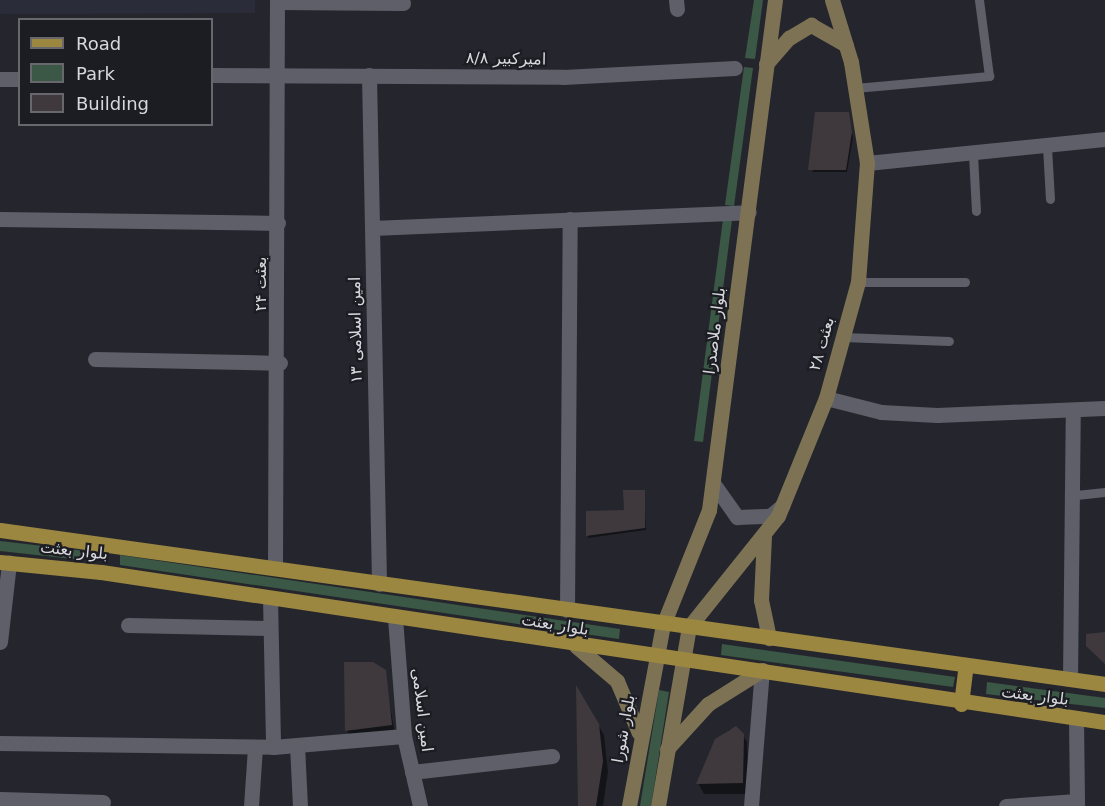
<!DOCTYPE html>
<meta charset="utf-8">
<style>
body{margin:0}
#map{position:relative;width:1105px;height:806px;overflow:hidden;background:#25262d;font-family:"DejaVu Sans","Noto Naskh Arabic",sans-serif}
div>[style]{position:absolute}
.built>*{inset:0;background:#2b2c39}
.green>*{inset:0;background:#3a5845}
.shadow>*{inset:0;background:#0007}
.building>*{inset:0;background:#3f393e}
.service>*{height:9px;margin:-4.5px;padding:0 4.5px;transform-origin:4.5px;border-radius:4.5px;background:#5e5f68}
.minor>*{height:15px;margin:-7.5px;padding:0 7.5px;transform-origin:7.5px;border-radius:7.5px;background:#5e5f68}
.tertiary>*{height:15px;margin:-7.5px;padding:0 7.5px;transform-origin:7.5px;border-radius:7.5px;background:#5e5f68}
.secondary>*{height:15px;margin:-7.5px;padding:0 7.5px;transform-origin:7.5px;border-radius:7.5px;background:#7d7354}
.primary>*{height:15px;margin:-7.5px;padding:0 7.5px;transform-origin:7.5px;border-radius:7.5px;background:#9c8740}
span{translate:-50% -50%;white-space:nowrap;text-align:center;line-height:1.15;-webkit-text-stroke:4.5px #1c1c23;paint-order:stroke}
.street-label{font-size:16px;color:#d7d8dd}
.legend{position:absolute;left:18px;top:18px;width:195px;height:108px;box-sizing:border-box;background:#1c1c23;border:2px solid #67676d;margin:0;padding:8px 10px;list-style:none;font-size:18px;color:#d7d8dd}
.legend li{display:flex;align-items:center;gap:12px;height:30px}
.legend b{width:30px;border:2px solid #67676d}
</style>
<div id="map">
<div class="built">
<div style="clip-path:polygon(0 0,255px 0,255px 13px,0 14px)"></div>
</div>
<div class="green">
<div style="clip-path:polygon(754px 0,763px 0,755px 59px,745px 58px)"></div>
<div style="clip-path:polygon(744px 67px,753px 68px,734px 206px,725px 205px)"></div>
<div style="clip-path:polygon(723px 219px,732px 220px,703px 442px,694px 441px)"></div>
<div style="clip-path:polygon(0 541px,86px 551px,82px 560px,0 551px)"></div>
<div style="clip-path:polygon(120px 555px,620px 629px,619px 639px,120px 565px)"></div>
<div style="clip-path:polygon(722px 644px,955px 677px,953px 687px,721px 655px)"></div>
<div style="clip-path:polygon(987px 682px,1105px 698px,1105px 708px,986px 694px)"></div>
<div style="clip-path:polygon(659px 690px,669px 692px,651px 806px,640px 806px)"></div>
</div>
<div class="shadow">
<div style="clip-path:polygon(848px 113px,853px 137px,847px 172px,812px 172px)"></div>
<div style="clip-path:polygon(644px 492px,646px 530px,588px 538px,587px 512px,625px 512px)"></div>
<div style="clip-path:polygon(384px 672px,395px 734px,352px 739px,347px 731px)"></div>
<div style="clip-path:polygon(578px 691px,604px 735px,608px 772px,603px 806px,580px 806px)"></div>
<div style="clip-path:polygon(730px 729px,740px 731px,747px 742px,749px 794px,704px 794px,698px 783px,716px 740px)"></div>
</div>
<div class="building">
<div style="clip-path:polygon(815px 112px,849px 112px,852px 132px,846px 170px,808px 170px)"></div>
<div style="clip-path:polygon(623px 490px,645px 490px,645px 528px,586px 536px,586px 511px,624px 510px)"></div>
<div style="clip-path:polygon(1105px 632px,1105px 664px,1086px 646px,1086px 634px)"></div>
<div style="clip-path:polygon(344px 662px,373px 662px,386px 670px,392px 725px,345px 731px)"></div>
<div style="clip-path:polygon(576px 685px,599px 724px,603px 761px,596px 806px,578px 806px)"></div>
<div style="clip-path:polygon(736px 726px,744px 734px,743px 783px,696px 784px,715px 739px)"></div>
</div>
<div class="service">
<div style="left:855px;top:88px;width:135px;rotate:-5.1deg"></div>
<div style="left:989px;top:76px;width:77px;rotate:-97.5deg"></div>
<div style="left:1047px;top:147px;width:52px;rotate:86.7deg"></div>
<div style="left:973px;top:154px;width:57px;rotate:87deg"></div>
<div style="left:858px;top:282px;width:107px"></div>
<div style="left:843px;top:337px;width:106px;rotate:2.2deg"></div>
<div style="left:1076px;top:495px;width:29px;rotate:-6deg"></div>
</div>
<div class="minor">
<div style="left:676px;top:0;width:9px;rotate:84deg"></div>
<div style="left:277px;top:2px;width:126px;rotate:0.5deg"></div>
<div style="left:212px;top:75px;width:351px;rotate:0.3deg"></div>
<div style="left:563px;top:77px;width:172px;rotate:-3deg"></div>
<div style="left:369px;top:75px;width:509px;rotate:88.87deg"></div>
<div style="left:0;top:79px;width:20px"></div>
<div style="left:867px;top:163px;width:239px;rotate:-5.8deg"></div>
<div style="left:0;top:219px;width:278px;rotate:0.8deg"></div>
<div style="left:372px;top:228px;width:377px;rotate:-2.4deg"></div>
<div style="left:95px;top:359px;width:185px;rotate:1.2deg"></div>
<div style="left:826px;top:398px;width:57px;rotate:14.3deg"></div>
<div style="left:881px;top:412px;width:56px;rotate:3.1deg"></div>
<div style="left:937px;top:415px;width:168px;rotate:-2.4deg"></div>
<div style="left:275px;top:567px;width:567px;rotate:-89.8deg"></div>
<div style="left:270px;top:598px;width:149px;rotate:88.8deg"></div>
<div style="left:567px;top:610px;width:391px;rotate:-89.6deg"></div>
<div style="left:128px;top:625px;width:142px;rotate:1.2deg"></div>
<div style="left:1070px;top:679px;width:269px;rotate:-89.4deg"></div>
<div style="left:1076px;top:719px;width:87px;rotate:89.3deg"></div>
<div style="left:0;top:743px;width:273px;rotate:0.8deg"></div>
<div style="left:273px;top:747px;width:131px;rotate:-4.8deg"></div>
<div style="left:297px;top:745px;width:61px;rotate:87.2deg"></div>
<div style="left:412px;top:772px;width:141px;rotate:-6.5deg"></div>
<div style="left:0;top:799px;width:103px;rotate:1.7deg"></div>
<div style="left:251px;top:806px;width:59px;rotate:-86.1deg"></div>
<div style="left:751px;top:806px;width:136px;rotate:-85.4deg"></div>
<div style="left:1006px;top:806px;width:71px;rotate:-4deg"></div>
</div>
<div class="tertiary">
<div style="left:713px;top:483px;width:42px;rotate:54.8deg"></div>
<div style="left:737px;top:517px;width:33px;rotate:-2deg"></div>
<div style="left:770px;top:516px;width:16px;rotate:-40deg"></div>
<div style="left:395px;top:618px;width:118px;rotate:85.6deg"></div>
<div style="left:404px;top:736px;width:72px;rotate:77.1deg"></div>
<div style="left:0;top:642px;width:80px;rotate:-83.5deg"></div>
</div>
<div class="secondary">
<div style="left:766px;top:64px;width:35px;rotate:-49deg"></div>
<div style="left:789px;top:38px;width:26px;rotate:-31deg"></div>
<div style="left:811px;top:25px;width:40px;rotate:29.7deg"></div>
<div style="left:764px;top:536px;width:64px;rotate:92.7deg"></div>
<div style="left:761px;top:600px;width:39px;rotate:78deg"></div>
<div style="left:576px;top:646px;width:54px;rotate:40.5deg"></div>
<div style="left:617px;top:681px;width:56px;rotate:67.1deg"></div>
<div style="left:667px;top:749px;width:61px;rotate:-47.7deg"></div>
<div style="left:708px;top:704px;width:64px;rotate:-32.2deg"></div>
<div style="left:629px;top:806px;width:184px;rotate:-79.4deg"></div>
<div style="left:663px;top:625px;width:124px;rotate:-68.2deg"></div>
<div style="left:709px;top:510px;width:514px;rotate:-82.63deg"></div>
<div style="left:658px;top:806px;width:182px;rotate:-80.2deg"></div>
<div style="left:689px;top:627px;width:142px;rotate:-51.3deg"></div>
<div style="left:778px;top:516px;width:127px;rotate:-67.9deg"></div>
<div style="left:826px;top:398px;width:120px;rotate:-74.6deg"></div>
<div style="left:858px;top:282px;width:119px;rotate:-85.7deg"></div>
<div style="left:867px;top:163px;width:102px;rotate:-99deg"></div>
<div style="left:851px;top:62px;width:65px;rotate:-107deg"></div>
</div>
<div class="primary">
<div style="left:0;top:530px;width:1116px;rotate:7.93deg"></div>
<div style="left:0;top:562px;width:101px;rotate:5.7deg"></div>
<div style="left:101px;top:572px;width:1015px;rotate:8.5deg"></div>
<div style="left:961px;top:704px;width:38px;rotate:-83deg"></div>
</div>
<div class="street-label">
<span style="left:506px;top:59px;rotate:1deg">امیرکبیر ۸/۸</span>
<span style="left:261px;top:284px;rotate:-90deg">بعثت ۲۴</span>
<span style="left:356px;top:330px;rotate:-91deg">امین اسلامی ۱۳</span>
<span style="left:715px;top:331px;rotate:-83deg">بلوار ملاصدرا</span>
<span style="left:822px;top:344px;rotate:-74deg">بعثت ۲۸</span>
<span style="left:74px;top:551px;rotate:6deg">بلوار بعثت</span>
<span style="left:555px;top:625px;rotate:9deg">بلوار بعثت</span>
<span style="left:1035px;top:696px;rotate:7deg">بلوار بعثت</span>
<span style="left:422px;top:710px;rotate:83deg">امین اسلامی</span>
<span style="left:624px;top:729px;rotate:-80deg">بلوار شورا</span>
</div>
<ul class="legend">
<li><b style="height:8px;background:#9c8740"></b>Road</li>
<li><b style="height:16px;background:#3a5845"></b>Park</li>
<li><b style="height:16px;background:#3f393e"></b>Building</li>
</ul>
</div>
